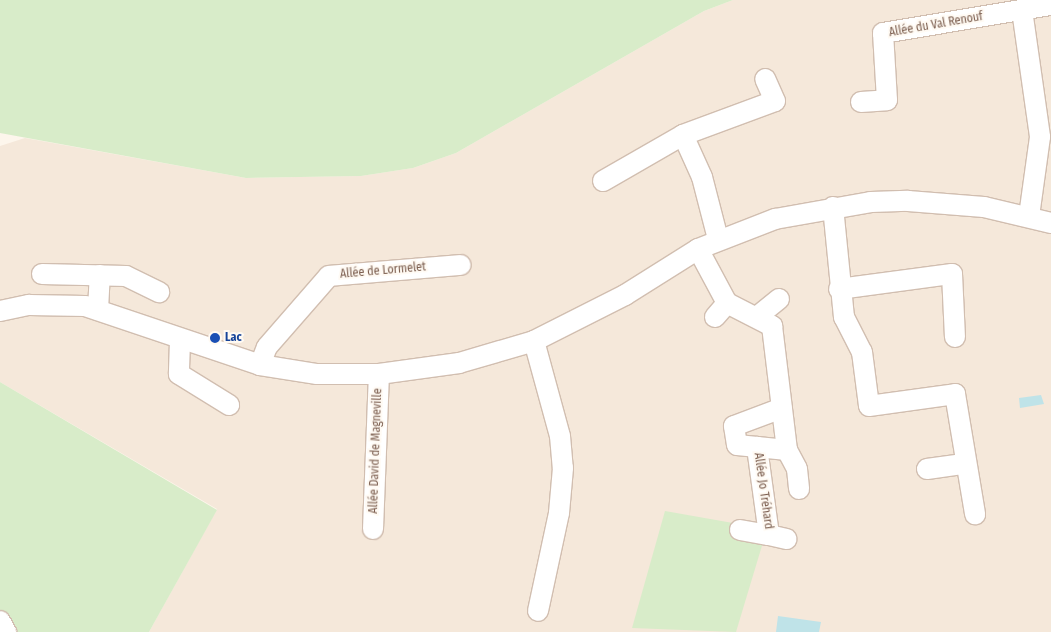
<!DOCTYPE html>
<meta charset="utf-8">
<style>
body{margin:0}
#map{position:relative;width:1051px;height:632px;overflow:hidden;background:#fdf6ec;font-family:"Fira Sans Condensed",sans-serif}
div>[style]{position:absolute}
.residential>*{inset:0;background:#f5e8da}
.green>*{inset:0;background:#d8ecc9}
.water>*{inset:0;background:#bfe3e8}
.roads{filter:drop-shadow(1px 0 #d1beb0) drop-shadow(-1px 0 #d1beb0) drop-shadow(0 1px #d1beb0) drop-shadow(0 -1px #d1beb0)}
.minor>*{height:20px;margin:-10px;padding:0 10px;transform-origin:10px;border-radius:10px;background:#fff}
.dots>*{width:14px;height:14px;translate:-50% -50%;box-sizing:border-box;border:2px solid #fffaf3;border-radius:50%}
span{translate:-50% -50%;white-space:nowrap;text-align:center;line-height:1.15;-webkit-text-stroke:4px #fffaf3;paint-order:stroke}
.street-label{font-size:12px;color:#7a5c4d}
.transit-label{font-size:12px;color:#164399;font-weight:700}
.left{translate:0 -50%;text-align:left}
</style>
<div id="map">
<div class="residential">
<div style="clip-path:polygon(733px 0,1051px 0,1051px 632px,149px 632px,217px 509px,0 382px,0 146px,25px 138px,246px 178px,361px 176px,413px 168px,456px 153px,704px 11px)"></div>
</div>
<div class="green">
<div style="clip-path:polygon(0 0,733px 0,704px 11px,456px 153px,413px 168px,361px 176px,246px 178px,0 133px)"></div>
<div style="clip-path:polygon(0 382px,217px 510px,149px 632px,0 632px)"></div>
<div style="clip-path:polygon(665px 511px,767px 529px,736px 632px,632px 628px)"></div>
</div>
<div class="water">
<div style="clip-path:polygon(1041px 395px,1044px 404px,1020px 408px,1019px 398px)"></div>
<div style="clip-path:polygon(778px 616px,821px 622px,819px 632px,776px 632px)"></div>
</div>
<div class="roads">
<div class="minor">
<div style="left:1022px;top:10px;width:128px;rotate:81.9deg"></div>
<div style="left:1040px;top:137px;width:80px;rotate:97.9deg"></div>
<div style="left:861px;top:102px;width:26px;rotate:-4deg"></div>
<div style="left:887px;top:100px;width:67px;rotate:-93.4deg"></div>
<div style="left:883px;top:33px;width:170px;rotate:-9.5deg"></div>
<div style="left:683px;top:135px;width:46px;rotate:65.7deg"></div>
<div style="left:702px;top:177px;width:64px;rotate:75.5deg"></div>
<div style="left:603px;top:181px;width:92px;rotate:-29.9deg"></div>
<div style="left:683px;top:135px;width:98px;rotate:-20.3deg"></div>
<div style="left:775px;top:101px;width:24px;rotate:-114deg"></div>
<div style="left:833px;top:207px;width:111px;rotate:84.3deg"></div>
<div style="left:844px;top:317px;width:39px;rotate:63deg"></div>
<div style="left:862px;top:352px;width:54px;rotate:82.6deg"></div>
<div style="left:869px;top:406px;width:87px;rotate:-7.9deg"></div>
<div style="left:955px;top:394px;width:122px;rotate:80.5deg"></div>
<div style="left:698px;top:249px;width:61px;rotate:61.8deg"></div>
<div style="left:727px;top:303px;width:51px;rotate:27.1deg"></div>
<div style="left:772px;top:326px;width:125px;rotate:83.1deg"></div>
<div style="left:787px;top:450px;width:50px;rotate:-174.3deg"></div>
<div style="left:737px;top:445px;width:19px;rotate:-99deg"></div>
<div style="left:734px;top:426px;width:51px;rotate:-20.6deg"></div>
<div style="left:42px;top:274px;width:84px;rotate:1.4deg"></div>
<div style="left:126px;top:276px;width:37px;rotate:26deg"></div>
<div style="left:839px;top:289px;width:114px;rotate:-7.6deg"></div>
<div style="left:952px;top:274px;width:63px;rotate:87.3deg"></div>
<div style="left:98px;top:310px;width:35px;rotate:-87deg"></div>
<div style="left:0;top:311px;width:30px;rotate:-12deg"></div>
<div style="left:29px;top:305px;width:56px;rotate:1deg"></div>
<div style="left:85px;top:306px;width:185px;rotate:18.6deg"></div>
<div style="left:260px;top:365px;width:58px;rotate:9deg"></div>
<div style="left:317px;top:374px;width:62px"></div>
<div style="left:379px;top:374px;width:81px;rotate:-7.8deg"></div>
<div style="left:459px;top:363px;width:78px;rotate:-16.3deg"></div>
<div style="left:534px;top:341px;width:102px;rotate:-26.8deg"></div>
<div style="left:625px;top:295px;width:86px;rotate:-32.2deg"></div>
<div style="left:698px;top:249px;width:83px;rotate:-21.3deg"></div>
<div style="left:775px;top:219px;width:97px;rotate:-10deg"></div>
<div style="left:871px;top:202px;width:37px;rotate:-2deg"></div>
<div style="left:908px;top:201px;width:76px;rotate:4.5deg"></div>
<div style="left:984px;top:207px;width:69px;rotate:13.4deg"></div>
<div style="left:758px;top:316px;width:27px;rotate:-39deg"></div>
<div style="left:715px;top:317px;width:18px;rotate:-49deg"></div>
<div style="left:180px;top:341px;width:33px;rotate:92deg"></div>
<div style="left:179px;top:374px;width:59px;rotate:31.8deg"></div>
<div style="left:534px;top:341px;width:98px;rotate:74.7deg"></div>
<div style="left:560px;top:436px;width:32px;rotate:85deg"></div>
<div style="left:563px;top:468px;width:45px;rotate:95.1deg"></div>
<div style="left:559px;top:513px;width:100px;rotate:102.1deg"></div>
<div style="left:260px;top:365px;width:19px;rotate:-69deg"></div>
<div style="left:267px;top:347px;width:94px;rotate:-48.9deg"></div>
<div style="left:329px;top:276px;width:132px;rotate:-4.8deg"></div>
<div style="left:787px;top:450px;width:21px;rotate:62deg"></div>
<div style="left:797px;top:469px;width:20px;rotate:84deg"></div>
<div style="left:927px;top:469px;width:37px;rotate:-8deg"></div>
<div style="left:373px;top:529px;width:155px;rotate:-87.8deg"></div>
<div style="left:740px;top:530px;width:29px;rotate:10deg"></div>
<div style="left:769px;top:535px;width:89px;rotate:-97.8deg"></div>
<div style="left:769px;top:535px;width:18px;rotate:13deg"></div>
<div style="left:0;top:621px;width:13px;rotate:61deg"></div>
</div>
</div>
<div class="dots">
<div style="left:215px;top:338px;background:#1a4fb4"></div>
</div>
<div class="street-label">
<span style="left:936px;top:25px;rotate:-10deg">Allée du Val Renouf</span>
<span style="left:383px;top:271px;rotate:-5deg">Allée de Lormelet</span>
<span style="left:376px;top:451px;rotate:-88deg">Allée David de Magneville</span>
<span style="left:763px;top:491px;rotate:82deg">Allée Jo Tréhard</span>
</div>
<div class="transit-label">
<span class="left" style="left:225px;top:338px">Lac</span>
</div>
</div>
